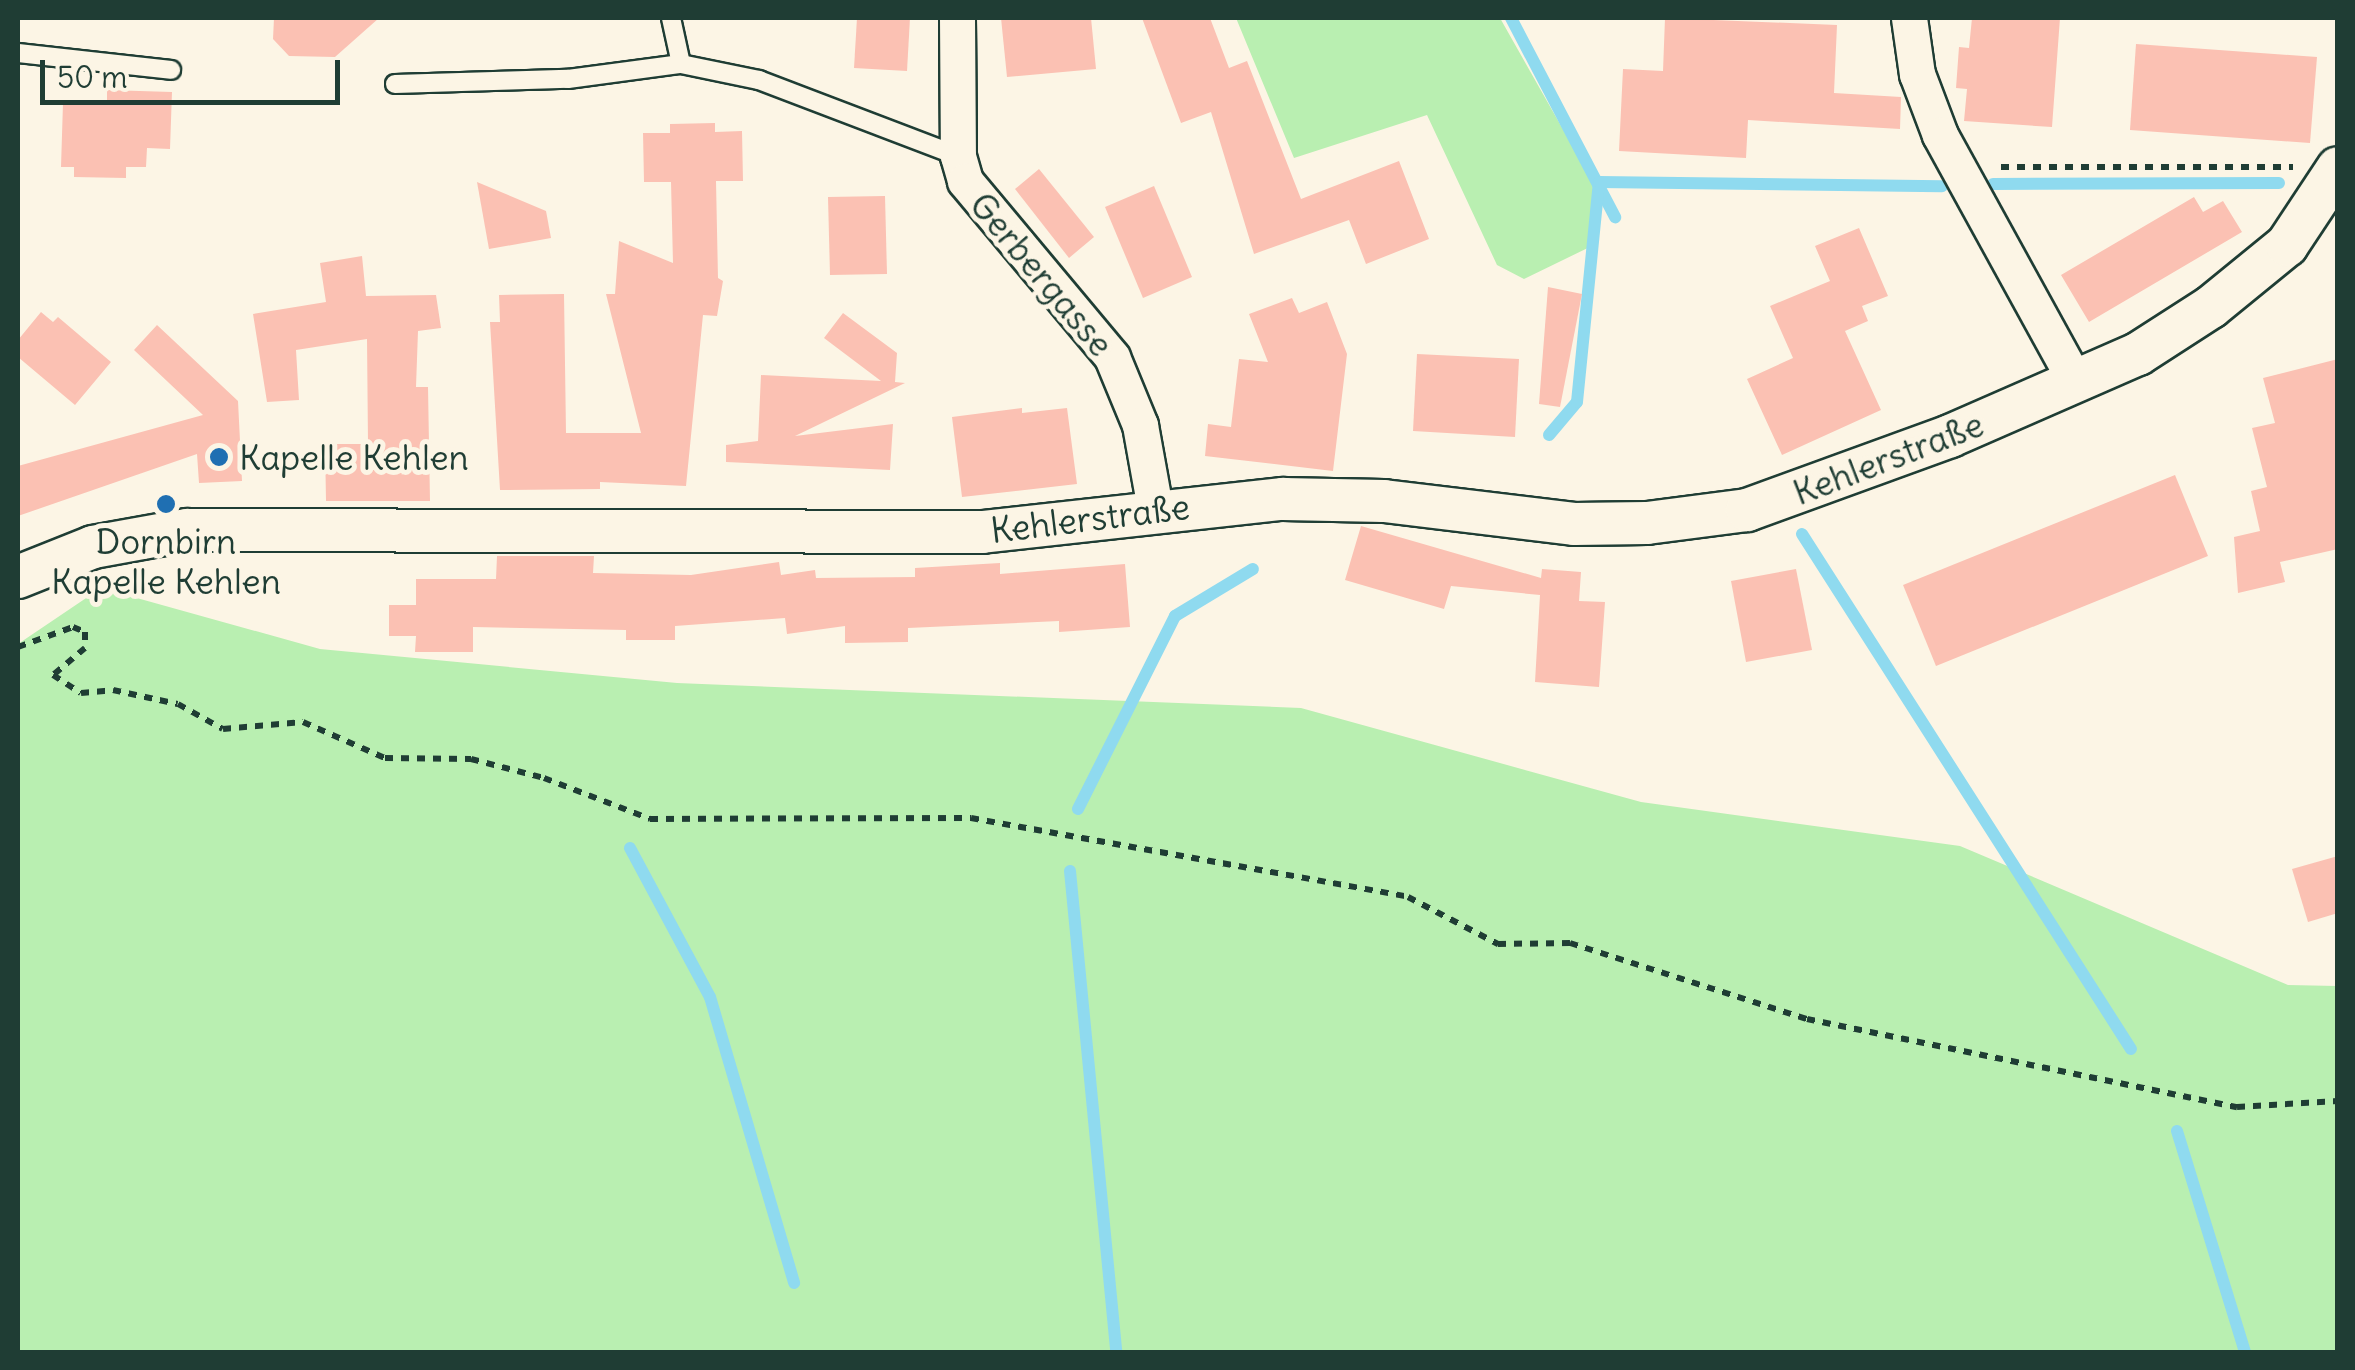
<!DOCTYPE html>
<meta charset="utf-8">
<style>
body{margin:0}
#map{position:relative;width:2355px;height:1370px;overflow:hidden;background:#fcf5e5;font-family:Delius,sans-serif}
div>[style]{position:absolute}
.green>*{inset:0;background:#b9efb1}
.stream>*{height:12px;margin:-6px;padding:0 6px;transform-origin:6px;border-radius:6px;background:#8fdaef}
.building>*{inset:0;background:#fbc1b3}
.path>*{height:6px;margin-top:-3px;transform-origin:0;background:repeating-linear-gradient(90deg,#1f3d34 0 8px,transparent 0 16px)}
.roads{filter:drop-shadow(2px 0 #1f3d34) drop-shadow(-2px 0 #1f3d34) drop-shadow(0 2px #1f3d34) drop-shadow(0 -2px #1f3d34)}
.service>*{height:18px;margin:-9px;padding:0 9px;transform-origin:9px;border-radius:9px;background:#fcf5e5}
.minor>*{height:35px;margin:-17.5px;padding:0 17.5px;transform-origin:17.5px;border-radius:17.5px;background:#fcf5e5}
.tertiary>*{height:42px;margin:-21px;padding:0 21px;transform-origin:21px;border-radius:21px;background:#fcf5e5}
.dots>*{width:28px;height:28px;translate:-50% -50%;box-sizing:border-box;border:5px solid #fcf5e5;border-radius:50%}
span{translate:-50% -50%;white-space:nowrap;text-align:center;line-height:1.15;-webkit-text-stroke:10px #fcf5e5;paint-order:stroke}
.street-label{font-size:35px;color:#1f3d34}
.poi-label{font-size:35px;color:#1f3d34}
.left{translate:0 -50%;text-align:left}
.frame{position:absolute;inset:0;border:20px solid #1f3d34;pointer-events:none}
.scale{position:absolute;left:40px;top:60px;width:300px;height:45px;box-sizing:border-box;border:5px solid #1f3d34;border-top:0;padding-left:12px;font-size:30px;line-height:35px;white-space:nowrap;color:#1f3d34;-webkit-text-stroke:8px #fcf5e5;paint-order:stroke}
</style>
<div id="map">
<div class="green">
<div style="clip-path:polygon(1236px 18px,1500px 18px,1586px 170px,1598px 198px,1598px 243px,1524px 279px,1497px 265px,1427px 115px,1294px 158px)"></div>
<div style="clip-path:polygon(101px 588px,320px 649px,677px 683px,1301px 708px,1641px 802px,1960px 846px,2288px 985px,2337px 986px,2337px 1352px,18px 1352px,18px 644px)"></div>
</div>
<div class="stream">
<div style="left:1511px;top:18px;width:225px;rotate:62.4deg"></div>
<div style="left:1993px;top:184px;width:286px;rotate:-0.2deg"></div>
<div style="left:1549px;top:435px;width:43px;rotate:-49.7deg"></div>
<div style="left:1577px;top:402px;width:221px;rotate:-84.3deg"></div>
<div style="left:1599px;top:182px;width:343px;rotate:0.7deg"></div>
<div style="left:1802px;top:534px;width:611px;rotate:57.43deg"></div>
<div style="left:1078px;top:809px;width:216px;rotate:-63.3deg"></div>
<div style="left:1175px;top:616px;width:91px;rotate:-31.1deg"></div>
<div style="left:630px;top:848px;width:169px;rotate:61.8deg"></div>
<div style="left:710px;top:997px;width:298px;rotate:73.6deg"></div>
<div style="left:1070px;top:871px;width:483px;rotate:84.5deg"></div>
<div style="left:2177px;top:1131px;width:231px;rotate:72.9deg"></div>
</div>
<div class="building">
<div style="clip-path:polygon(274px 18px,379px 18px,335px 57px,289px 56px,273px 39px)"></div>
<div style="clip-path:polygon(857px 18px,910px 18px,907px 71px,854px 68px)"></div>
<div style="clip-path:polygon(1001px 18px,1091px 18px,1096px 69px,1007px 77px)"></div>
<div style="clip-path:polygon(1142px 18px,1210px 18px,1229px 68px,1247px 61px,1301px 199px,1399px 161px,1429px 239px,1366px 264px,1349px 220px,1254px 254px,1211px 112px,1181px 123px)"></div>
<div style="clip-path:polygon(1665px 18px,1837px 25px,1834px 93px,1901px 97px,1900px 129px,1748px 120px,1746px 158px,1619px 151px,1623px 69px,1663px 71px)"></div>
<div style="clip-path:polygon(1972px 18px,2060px 18px,2052px 127px,1964px 121px,1967px 89px,1956px 88px,1959px 47px,1969px 48px)"></div>
<div style="clip-path:polygon(2136px 44px,2317px 57px,2310px 143px,2130px 130px)"></div>
<div style="clip-path:polygon(107px 90px,172px 92px,170px 149px,147px 148px,146px 167px,126px 167px,126px 178px,74px 177px,74px 167px,61px 167px,63px 103px,107px 104px)"></div>
<div style="clip-path:polygon(715px 123px,715px 132px,742px 131px,743px 181px,716px 181px,718px 278px,723px 281px,717px 316px,703px 315px,686px 486px,600px 482px,600px 489px,500px 490px,490px 322px,500px 322px,499px 295px,564px 294px,566px 433px,641px 433px,606px 294px,615px 294px,619px 241px,673px 263px,671px 182px,644px 182px,643px 133px,670px 133px,670px 124px)"></div>
<div style="clip-path:polygon(1039px 169px,1094px 237px,1069px 258px,1015px 189px)"></div>
<div style="clip-path:polygon(477px 182px,546px 211px,551px 238px,489px 249px)"></div>
<div style="clip-path:polygon(1154px 186px,1192px 277px,1143px 298px,1105px 207px)"></div>
<div style="clip-path:polygon(885px 196px,887px 274px,830px 275px,828px 197px)"></div>
<div style="clip-path:polygon(2194px 197px,2203px 212px,2223px 201px,2242px 232px,2089px 322px,2061px 275px)"></div>
<div style="clip-path:polygon(1859px 228px,1888px 296px,1862px 306px,1868px 321px,1845px 331px,1881px 410px,1782px 455px,1747px 379px,1793px 358px,1770px 306px,1830px 281px,1815px 246px)"></div>
<div style="clip-path:polygon(362px 256px,366px 296px,436px 295px,441px 328px,418px 331px,416px 387px,428px 387px,430px 501px,326px 501px,325px 444px,368px 444px,367px 339px,296px 350px,299px 400px,267px 402px,253px 314px,326px 302px,320px 263px)"></div>
<div style="clip-path:polygon(1548px 287px,1582px 294px,1560px 407px,1539px 404px)"></div>
<div style="clip-path:polygon(1292px 298px,1299px 313px,1327px 302px,1347px 354px,1333px 471px,1205px 456px,1208px 424px,1231px 427px,1239px 359px,1268px 362px,1249px 314px)"></div>
<div style="clip-path:polygon(41px 312px,53px 322px,58px 317px,111px 362px,75px 405px,18px 357px,18px 340px)"></div>
<div style="clip-path:polygon(843px 313px,897px 353px,895px 382px,905px 383px,795px 436px,893px 424px,890px 470px,726px 462px,726px 445px,758px 441px,761px 375px,881px 381px,824px 338px)"></div>
<div style="clip-path:polygon(157px 325px,238px 401px,242px 481px,199px 483px,197px 454px,18px 516px,18px 466px,203px 415px,134px 350px)"></div>
<div style="clip-path:polygon(1417px 354px,1519px 359px,1515px 437px,1413px 431px)"></div>
<div style="clip-path:polygon(2338px 359px,2338px 549px,2280px 562px,2285px 582px,2238px 593px,2234px 537px,2260px 531px,2251px 491px,2267px 487px,2252px 428px,2275px 423px,2263px 378px)"></div>
<div style="clip-path:polygon(1022px 408px,1022px 413px,1067px 408px,1077px 484px,962px 497px,952px 417px)"></div>
<div style="clip-path:polygon(2175px 475px,2208px 556px,1936px 666px,1903px 585px)"></div>
<div style="clip-path:polygon(1361px 526px,1541px 578px,1542px 569px,1581px 572px,1579px 601px,1605px 602px,1599px 687px,1535px 682px,1540px 595px,1451px 586px,1444px 609px,1345px 580px)"></div>
<div style="clip-path:polygon(497px 556px,594px 556px,593px 573px,691px 575px,779px 562px,781px 575px,815px 570px,816px 578px,915px 577px,915px 568px,1000px 563px,1000px 574px,1125px 564px,1130px 627px,1059px 632px,1059px 621px,908px 628px,908px 642px,845px 643px,845px 626px,787px 634px,785px 618px,675px 626px,675px 640px,626px 640px,626px 630px,473px 627px,473px 652px,415px 652px,416px 636px,389px 636px,389px 605px,416px 605px,416px 579px,496px 579px)"></div>
<div style="clip-path:polygon(1796px 569px,1812px 650px,1746px 662px,1731px 581px)"></div>
<div style="clip-path:polygon(2338px 856px,2338px 913px,2308px 922px,2292px 869px)"></div>
</div>
<div class="path">
<div style="left:2001px;top:167px;width:292px"></div>
<div style="left:18px;top:647px;width:59px;rotate:-20deg"></div>
<div style="left:73px;top:627px;width:13px;rotate:23deg"></div>
<div style="left:85px;top:632px;width:16px;rotate:90deg"></div>
<div style="left:85px;top:648px;width:42px;rotate:139.8deg"></div>
<div style="left:53px;top:675px;width:33px;rotate:33deg"></div>
<div style="left:81px;top:693px;width:32px;rotate:-5deg"></div>
<div style="left:113px;top:690px;width:66px;rotate:12.2deg"></div>
<div style="left:178px;top:704px;width:51px;rotate:29.1deg"></div>
<div style="left:223px;top:729px;width:80px;rotate:-5deg"></div>
<div style="left:303px;top:722px;width:90px;rotate:23.7deg"></div>
<div style="left:385px;top:758px;width:86px;rotate:0.7deg"></div>
<div style="left:471px;top:759px;width:75px;rotate:14.6deg"></div>
<div style="left:544px;top:778px;width:114px;rotate:21.1deg"></div>
<div style="left:650px;top:819px;width:321px;rotate:-0.2deg"></div>
<div style="left:971px;top:818px;width:444px;rotate:10.2deg"></div>
<div style="left:1408px;top:897px;width:102px;rotate:27.6deg"></div>
<div style="left:1498px;top:944px;width:72px;rotate:-0.8deg"></div>
<div style="left:1570px;top:943px;width:249px;rotate:17.8deg"></div>
<div style="left:1807px;top:1019px;width:439px;rotate:11.6deg"></div>
<div style="left:2237px;top:1107px;width:101px;rotate:-3.4deg"></div>
</div>
<div class="roads">
<div class="service">
<div style="left:671px;top:18px;width:47px;rotate:77.7deg"></div>
<div style="left:681px;top:64px;width:80px;rotate:11.6deg"></div>
<div style="left:759px;top:80px;width:213px;rotate:20.9deg"></div>
<div style="left:18px;top:53px;width:154px;rotate:6.3deg"></div>
<div style="left:395px;top:84px;width:173px;rotate:-1.7deg"></div>
<div style="left:568px;top:79px;width:114px;rotate:-7.6deg"></div>
</div>
<div class="minor">
<div style="left:957px;top:18px;width:138px;rotate:89.6deg"></div>
<div style="left:958px;top:156px;width:26px;rotate:74deg"></div>
<div style="left:965px;top:181px;width:229px;rotate:50.1deg"></div>
<div style="left:1112px;top:357px;width:74px;rotate:67.6deg"></div>
<div style="left:1140px;top:425px;width:84px;rotate:79.8deg"></div>
<div style="left:1909px;top:18px;width:57px;rotate:81.9deg"></div>
<div style="left:1917px;top:74px;width:65px;rotate:69.3deg"></div>
<div style="left:1940px;top:135px;width:282px;rotate:61.2deg"></div>
</div>
<div class="tertiary">
<div style="left:18px;top:577px;width:81px;rotate:-21.8deg"></div>
<div style="left:93px;top:547px;width:96px;rotate:-10.3deg"></div>
<div style="left:187px;top:530px;width:795px;rotate:0.14deg"></div>
<div style="left:982px;top:532px;width:303px;rotate:-6.3deg"></div>
<div style="left:1283px;top:499px;width:101px;rotate:1.1deg"></div>
<div style="left:1384px;top:501px;width:191px;rotate:6.9deg"></div>
<div style="left:1574px;top:524px;width:73px;rotate:-0.8deg"></div>
<div style="left:1647px;top:523px;width:101px;rotate:-7.4deg"></div>
<div style="left:1747px;top:510px;width:216px;rotate:-20deg"></div>
<div style="left:1950px;top:436px;width:205px;rotate:-23.6deg"></div>
<div style="left:2138px;top:354px;width:87px;rotate:-32.8deg"></div>
<div style="left:2211px;top:307px;width:98px;rotate:-39.2deg"></div>
<div style="left:2287px;top:245px;width:92px;rotate:-56.5deg"></div>
</div>
</div>
<div class="dots">
<div style="left:219px;top:457px;background:#1f6fb2"></div>
<div style="left:166px;top:504px;background:#1f6fb2"></div>
</div>
<div class="street-label">
<span style="left:1042px;top:274px;rotate:50deg">Gerbergasse</span>
<span style="left:1888px;top:458px;rotate:-21deg">Kehlerstraße</span>
<span style="left:1090px;top:518px;rotate:-7deg">Kehlerstraße</span>
</div>
<div class="poi-label">
<span class="left" style="left:239px;top:457px">Kapelle Kehlen</span>
<span style="left:166px;top:561px">Dornbirn<br>Kapelle Kehlen</span>
</div>
<div class="frame"></div>
<div class="scale">50 m</div>
</div>
